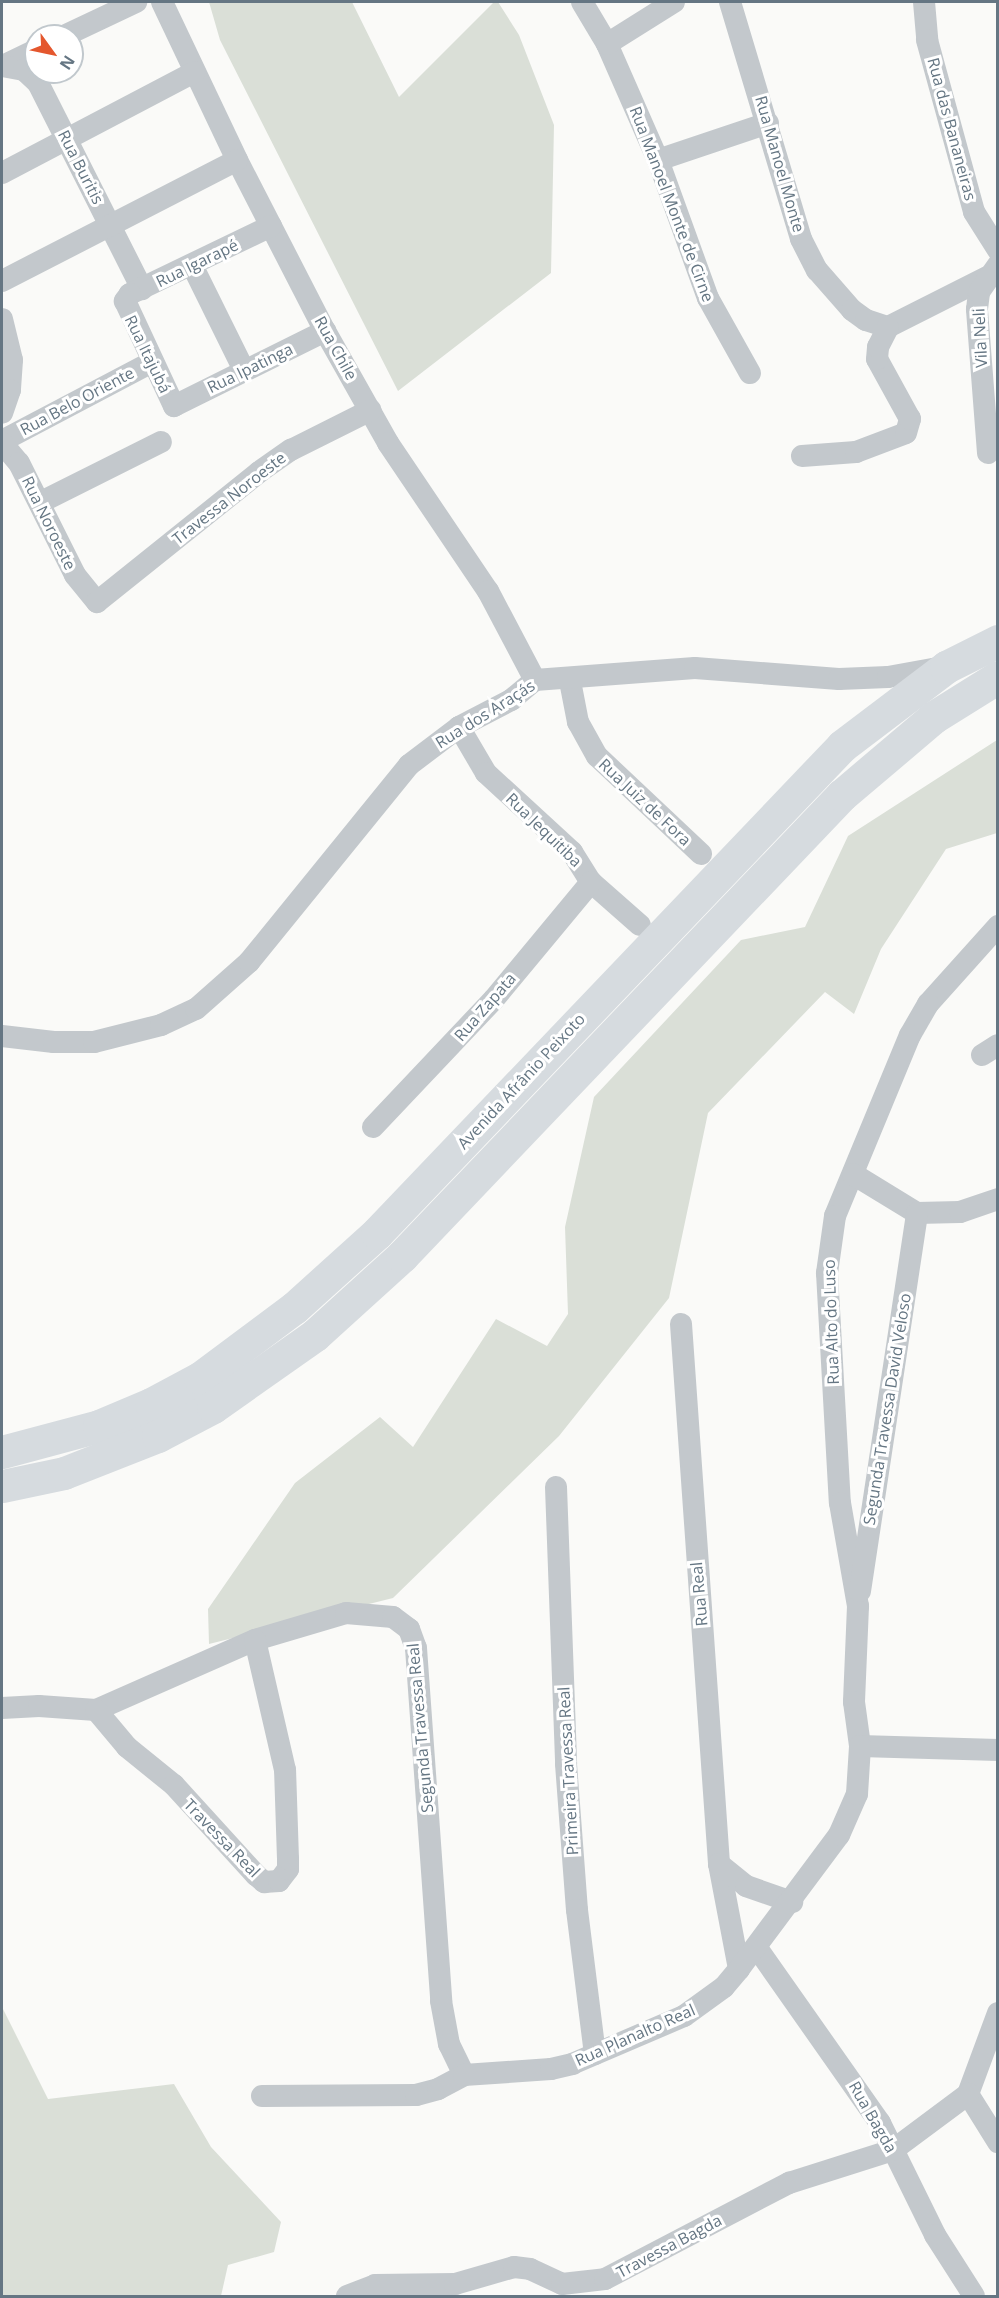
<!DOCTYPE html>
<meta charset="utf-8">
<style>
body{margin:0}
#map{position:relative;width:999px;height:2298px;overflow:hidden;background:#fafaf8;font-family:"Open Sans",sans-serif}
div>[style]{position:absolute}
.green>*{inset:0;background:#dadfd7}
.minor>*{height:22px;margin:-11px;padding:0 11px;transform-origin:11px;border-radius:11px;background:#c3c8cc}
.primary>*{height:33px;margin:-16.5px;padding:0 16.5px;transform-origin:16.5px;border-radius:16.5px;background:#d6dbdf}
span{translate:-50% -50%;white-space:nowrap;text-align:center;line-height:1.15;-webkit-text-stroke:6px #fff;paint-order:stroke}
.street-label{font-size:16px;color:#657683}
.frame{position:absolute;inset:0;border:3px solid #657683;pointer-events:none}
.north{position:absolute;left:24px;top:24px;width:60px;height:60px;box-sizing:border-box;background:#fff;border:2px solid #c1c8cd;border-radius:50%;rotate:123deg;font-size:16px;font-weight:700;line-height:24px;text-align:center;color:#657683}
.north::after{content:'';display:block;margin:auto;width:21px;height:27px;background:#e4572e;clip-path:polygon(50% 0,100% 100%,50% 72%,0 100%)}
</style>
<div id="map">
<div class="green">
<div style="clip-path:polygon(209px 2px,352px 2px,399px 97px,494px 2px,498px 2px,519px 35px,554px 125px,551px 273px,398px 391px,220px 40px)"></div>
<div style="clip-path:polygon(997px 740px,997px 833px,946px 849px,881px 949px,854px 1014px,825px 992px,708px 1113px,669px 1298px,559px 1436px,393px 1598px,209px 1644px,208px 1609px,295px 1483px,380px 1417px,413px 1447px,496px 1319px,547px 1346px,568px 1314px,565px 1227px,594px 1097px,741px 940px,805px 927px,848px 836px)"></div>
<div style="clip-path:polygon(2px 2007px,48px 2099px,174px 2084px,211px 2147px,281px 2222px,274px 2252px,228px 2265px,221px 2296px,2px 2296px)"></div>
</div>
<div class="minor">
<div style="left:162px;top:2px;width:175px;rotate:64.6deg"></div>
<div style="left:237px;top:160px;width:192px;rotate:62.8deg"></div>
<div style="left:325px;top:331px;width:129px;rotate:60.6deg"></div>
<div style="left:388px;top:443px;width:179px;rotate:56deg"></div>
<div style="left:488px;top:591px;width:101px;rotate:62.2deg"></div>
<div style="left:582px;top:2px;width:49px;rotate:59.2deg"></div>
<div style="left:607px;top:44px;width:127px;rotate:66.3deg"></div>
<div style="left:658px;top:160px;width:147px;rotate:70.1deg"></div>
<div style="left:708px;top:298px;width:86px;rotate:60.8deg"></div>
<div style="left:730px;top:2px;width:247px;rotate:73.3deg"></div>
<div style="left:801px;top:239px;width:35px;rotate:63deg"></div>
<div style="left:817px;top:270px;width:53px;rotate:48.8deg"></div>
<div style="left:852px;top:310px;width:17px;rotate:36deg"></div>
<div style="left:866px;top:320px;width:23px;rotate:18deg"></div>
<div style="left:924px;top:2px;width:38px;rotate:85deg"></div>
<div style="left:927px;top:40px;width:178px;rotate:74.7deg"></div>
<div style="left:974px;top:212px;width:45px;rotate:57.7deg"></div>
<div style="left:64px;top:36px;width:80px;rotate:-25.3deg"></div>
<div style="left:607px;top:44px;width:79px;rotate:-32.1deg"></div>
<div style="left:5px;top:65px;width:34px;rotate:-26deg"></div>
<div style="left:2px;top:66px;width:22px;rotate:10deg"></div>
<div style="left:24px;top:70px;width:19px;rotate:43deg"></div>
<div style="left:38px;top:83px;width:231px;rotate:63.2deg"></div>
<div style="left:658px;top:160px;width:116px;rotate:-18.6deg"></div>
<div style="left:2px;top:173px;width:217px;rotate:-27.7deg"></div>
<div style="left:271px;top:226px;width:157px;rotate:154.3deg"></div>
<div style="left:130px;top:294px;width:9px;rotate:126deg"></div>
<div style="left:125px;top:301px;width:116px;rotate:65deg"></div>
<div style="left:174px;top:406px;width:169px;rotate:-26.4deg"></div>
<div style="left:193px;top:267px;width:115px;rotate:63.7deg"></div>
<div style="left:2px;top:281px;width:264px;rotate:-27.2deg"></div>
<div style="left:2px;top:319px;width:42px;rotate:76.3deg"></div>
<div style="left:12px;top:360px;width:30px;rotate:94deg"></div>
<div style="left:10px;top:390px;width:24px;rotate:109deg"></div>
<div style="left:888px;top:327px;width:111px;rotate:-26.8deg"></div>
<div style="left:2px;top:441px;width:170px;rotate:-27.8deg"></div>
<div style="left:2px;top:443px;width:26px;rotate:50deg"></div>
<div style="left:19px;top:463px;width:125px;rotate:63.4deg"></div>
<div style="left:75px;top:575px;width:35px;rotate:51deg"></div>
<div style="left:97px;top:602px;width:208px;rotate:-38.7deg"></div>
<div style="left:259px;top:472px;width:39px;rotate:-35deg"></div>
<div style="left:291px;top:450px;width:89px;rotate:-26.6deg"></div>
<div style="left:988px;top:453px;width:144px;rotate:-94.4deg"></div>
<div style="left:977px;top:309px;width:17px;rotate:-83deg"></div>
<div style="left:979px;top:292px;width:33px;rotate:-55deg"></div>
<div style="left:802px;top:456px;width:54px;rotate:-4.2deg"></div>
<div style="left:856px;top:452px;width:53px;rotate:-20.8deg"></div>
<div style="left:906px;top:433px;width:15px;rotate:-74deg"></div>
<div style="left:910px;top:419px;width:68px;rotate:-118.8deg"></div>
<div style="left:877px;top:359px;width:12px;rotate:-85deg"></div>
<div style="left:878px;top:347px;width:22px;rotate:-63deg"></div>
<div style="left:41px;top:502px;width:134px;rotate:-26.6deg"></div>
<div style="left:570px;top:681px;width:42px;rotate:79deg"></div>
<div style="left:578px;top:722px;width:39px;rotate:61deg"></div>
<div style="left:597px;top:756px;width:143px;rotate:43.3deg"></div>
<div style="left:459px;top:727px;width:53px;rotate:59.6deg"></div>
<div style="left:486px;top:773px;width:117px;rotate:42.6deg"></div>
<div style="left:572px;top:852px;width:36px;rotate:58deg"></div>
<div style="left:591px;top:882px;width:65px;rotate:41.3deg"></div>
<div style="left:998px;top:926px;width:105px;rotate:131.9deg"></div>
<div style="left:928px;top:1004px;width:36px;rotate:120deg"></div>
<div style="left:910px;top:1035px;width:196px;rotate:112.5deg"></div>
<div style="left:835px;top:1216px;width:58px;rotate:98deg"></div>
<div style="left:827px;top:1273px;width:230px;rotate:86.8deg"></div>
<div style="left:840px;top:1503px;width:105px;rotate:80.1deg"></div>
<div style="left:858px;top:1606px;width:96px;rotate:92.4deg"></div>
<div style="left:854px;top:1702px;width:44px;rotate:82.2deg"></div>
<div style="left:860px;top:1746px;width:138px;rotate:1.7deg"></div>
<div style="left:2px;top:1036px;width:52px;rotate:6.6deg"></div>
<div style="left:54px;top:1042px;width:40px"></div>
<div style="left:94px;top:1042px;width:69px;rotate:-14.2deg"></div>
<div style="left:161px;top:1025px;width:38px;rotate:-25deg"></div>
<div style="left:196px;top:1009px;width:71px;rotate:-41.6deg"></div>
<div style="left:249px;top:962px;width:254px;rotate:-50.9deg"></div>
<div style="left:409px;top:765px;width:63px;rotate:-37.2deg"></div>
<div style="left:459px;top:727px;width:59px;rotate:-27.4deg"></div>
<div style="left:511px;top:700px;width:31px;rotate:-40deg"></div>
<div style="left:535px;top:680px;width:160px;rotate:-4.3deg"></div>
<div style="left:695px;top:668px;width:144px;rotate:4.4deg"></div>
<div style="left:839px;top:679px;width:49px;rotate:-2.3deg"></div>
<div style="left:888px;top:677px;width:56px;rotate:-10.3deg"></div>
<div style="left:982px;top:1055px;width:19px;rotate:-32deg"></div>
<div style="left:373px;top:1127px;width:176px;rotate:-46.6deg"></div>
<div style="left:494px;top:999px;width:152px;rotate:-50.3deg"></div>
<div style="left:853px;top:1174px;width:75px;rotate:31.4deg"></div>
<div style="left:917px;top:1213px;width:43px;rotate:-1.3deg"></div>
<div style="left:960px;top:1212px;width:40px;rotate:-18.9deg"></div>
<div style="left:681px;top:1324px;width:541px;rotate:85.97deg"></div>
<div style="left:719px;top:1864px;width:107px;rotate:79.2deg"></div>
<div style="left:556px;top:1487px;width:277px;rotate:87.9deg"></div>
<div style="left:566px;top:1764px;width:146px;rotate:85.7deg"></div>
<div style="left:577px;top:1910px;width:145px;rotate:82.9deg"></div>
<div style="left:860px;top:1591px;width:382px;rotate:-81.4deg"></div>
<div style="left:2px;top:1708px;width:37px;rotate:-3deg"></div>
<div style="left:39px;top:1706px;width:57px;rotate:4deg"></div>
<div style="left:96px;top:1710px;width:174px;rotate:-23.8deg"></div>
<div style="left:255px;top:1640px;width:95px;rotate:-16.5deg"></div>
<div style="left:346px;top:1613px;width:47px;rotate:4.9deg"></div>
<div style="left:393px;top:1617px;width:20px;rotate:37deg"></div>
<div style="left:409px;top:1629px;width:20px;rotate:70deg"></div>
<div style="left:416px;top:1648px;width:354px;rotate:85.9deg"></div>
<div style="left:441px;top:2001px;width:44px;rotate:79.5deg"></div>
<div style="left:449px;top:2044px;width:34px;rotate:64deg"></div>
<div style="left:96px;top:1710px;width:48px;rotate:50deg"></div>
<div style="left:127px;top:1747px;width:60px;rotate:39deg"></div>
<div style="left:174px;top:1785px;width:122px;rotate:47.7deg"></div>
<div style="left:256px;top:1875px;width:11px;rotate:41deg"></div>
<div style="left:264px;top:1882px;width:15px;rotate:-4deg"></div>
<div style="left:279px;top:1881px;width:15px;rotate:-53deg"></div>
<div style="left:288px;top:1869px;width:10px;rotate:-90deg"></div>
<div style="left:288px;top:1859px;width:89px;rotate:-91.9deg"></div>
<div style="left:285px;top:1770px;width:133px;rotate:-103deg"></div>
<div style="left:719px;top:1864px;width:35px;rotate:39deg"></div>
<div style="left:746px;top:1886px;width:49px;rotate:19.2deg"></div>
<div style="left:757px;top:1948px;width:214px;rotate:54.9deg"></div>
<div style="left:880px;top:2123px;width:125px;rotate:63.8deg"></div>
<div style="left:935px;top:2235px;width:72px;rotate:57.4deg"></div>
<div style="left:998px;top:2013px;width:86px;rotate:110.3deg"></div>
<div style="left:968px;top:2094px;width:57px;rotate:58deg"></div>
<div style="left:262px;top:2096px;width:154px;rotate:-0.4deg"></div>
<div style="left:416px;top:2095px;width:23px;rotate:-15deg"></div>
<div style="left:438px;top:2089px;width:30px;rotate:-28deg"></div>
<div style="left:464px;top:2075px;width:87px;rotate:-3.9deg"></div>
<div style="left:551px;top:2069px;width:22px;rotate:-13deg"></div>
<div style="left:572px;top:2064px;width:122px;rotate:-23.2deg"></div>
<div style="left:684px;top:2016px;width:49px;rotate:-35.9deg"></div>
<div style="left:724px;top:1987px;width:23px;rotate:-50deg"></div>
<div style="left:739px;top:1969px;width:167px;rotate:-53.3deg"></div>
<div style="left:839px;top:1835px;width:45px;rotate:-66.3deg"></div>
<div style="left:857px;top:1794px;width:48px;rotate:-86.4deg"></div>
<div style="left:347px;top:2296px;width:30px;rotate:-21deg"></div>
<div style="left:375px;top:2285px;width:80px;rotate:-0.7deg"></div>
<div style="left:455px;top:2284px;width:61px;rotate:-16.1deg"></div>
<div style="left:514px;top:2267px;width:16px;rotate:7deg"></div>
<div style="left:530px;top:2269px;width:35px;rotate:25deg"></div>
<div style="left:562px;top:2284px;width:43px;rotate:-6.6deg"></div>
<div style="left:605px;top:2279px;width:208px;rotate:-27.6deg"></div>
<div style="left:789px;top:2183px;width:109px;rotate:-17.6deg"></div>
<div style="left:893px;top:2150px;width:94px;rotate:-36.7deg"></div>
</div>
<div class="primary">
<div style="left:2px;top:1452px;width:100px;rotate:-15deg"></div>
<div style="left:99px;top:1426px;width:56px;rotate:-22.9deg"></div>
<div style="left:151px;top:1404px;width:55px;rotate:-28deg"></div>
<div style="left:200px;top:1378px;width:117px;rotate:-36.7deg"></div>
<div style="left:294px;top:1308px;width:112px;rotate:-42.1deg"></div>
<div style="left:377px;top:1233px;width:673px;rotate:-46.32deg"></div>
<div style="left:842px;top:746px;width:131px;rotate:-37.2deg"></div>
<div style="left:946px;top:667px;width:58px;rotate:-26.6deg"></div>
<div style="left:2px;top:1486px;width:63px;rotate:-11.8deg"></div>
<div style="left:64px;top:1473px;width:101px;rotate:-21.5deg"></div>
<div style="left:158px;top:1436px;width:62px;rotate:-27.8deg"></div>
<div style="left:213px;top:1407px;width:125px;rotate:-35.2deg"></div>
<div style="left:315px;top:1335px;width:118px;rotate:-42.2deg"></div>
<div style="left:402px;top:1256px;width:637px;rotate:-46.34deg"></div>
<div style="left:842px;top:795px;width:121px;rotate:-40.3deg"></div>
<div style="left:934px;top:717px;width:75px;rotate:-32deg"></div>
</div>
<div class="street-label">
<span style="left:952px;top:129px;rotate:75deg">Rua das Bananeiras</span>
<span style="left:780px;top:164px;rotate:74deg">Rua Manoel Monte</span>
<span style="left:81px;top:167px;rotate:63deg">Rua Buritis</span>
<span style="left:672px;top:204px;rotate:69deg">Rua Manoel Monte de Cirne</span>
<span style="left:197px;top:263px;rotate:-26deg">Rua Igarapé</span>
<span style="left:980px;top:338px;rotate:-93deg">Vila Neli</span>
<span style="left:336px;top:348px;rotate:61deg">Rua Chile</span>
<span style="left:148px;top:354px;rotate:64deg">Rua Itajubá</span>
<span style="left:250px;top:368px;rotate:-26deg">Rua Ipatinga</span>
<span style="left:77px;top:401px;rotate:-28deg">Rua Belo Oriente</span>
<span style="left:229px;top:498px;rotate:-38deg">Travessa Noroeste</span>
<span style="left:49px;top:523px;rotate:64deg">Rua Noroeste</span>
<span style="left:485px;top:714px;rotate:-32deg">Rua dos Araçás</span>
<span style="left:645px;top:802px;rotate:43deg">Rua Juiz de Fora</span>
<span style="left:544px;top:830px;rotate:44deg">Rua Jequitiba</span>
<span style="left:485px;top:1007px;rotate:-49deg">Rua Zapata</span>
<span style="left:521px;top:1081px;rotate:-47deg">Avenida Afrânio Peixoto</span>
<span style="left:831px;top:1322px;rotate:-92deg">Rua Alto do Luso</span>
<span style="left:887px;top:1409px;rotate:-81deg">Segunda Travessa David Veloso</span>
<span style="left:699px;top:1594px;rotate:-95deg">Rua Real</span>
<span style="left:420px;top:1728px;rotate:-95deg">Segunda Travessa Real</span>
<span style="left:568px;top:1771px;rotate:-93deg">Primeira Travessa Real</span>
<span style="left:222px;top:1838px;rotate:46deg">Travessa Real</span>
<span style="left:635px;top:2035px;rotate:-24deg">Rua Planalto Real</span>
<span style="left:873px;top:2117px;rotate:60deg">Rua Bagda</span>
<span style="left:669px;top:2246px;rotate:-28deg">Travessa Bagda</span>
</div>
<div class="frame"></div>
<div class="north">N</div>
</div>
